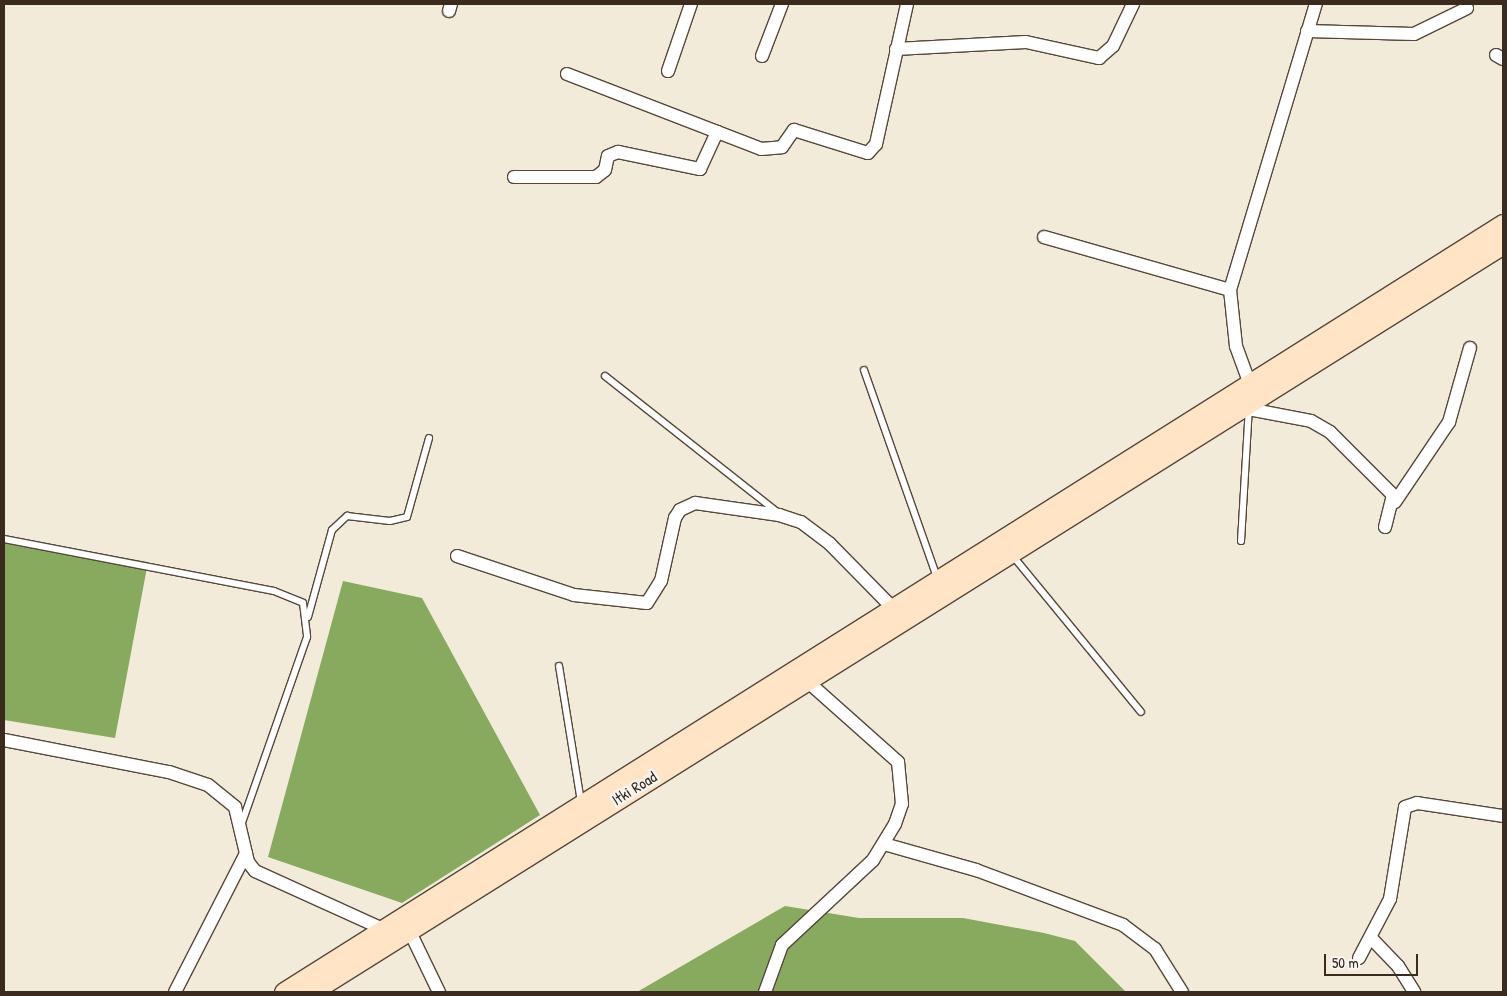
<!DOCTYPE html>
<style>
body{margin:0}
#map{position:relative;width:1507px;height:996px;overflow:hidden;background:#f2ebda;font-family:"Patrick Hand",sans-serif}
div>[style]{position:absolute}
.forest>*{inset:0;background:#87aa5e}
.roads{filter:drop-shadow(1px 0 #56473a) drop-shadow(-1px 0 #56473a) drop-shadow(0 1px #56473a) drop-shadow(0 -1px #56473a)}
.service>*{height:6px;margin:-3px;padding:0 3px;transform-origin:3px;border-radius:3px;background:#fff}
.minor>*{height:12px;margin:-6px;padding:0 6px;transform-origin:6px;border-radius:6px;background:#fff}
.secondary>*{height:19px;margin:-9.5px;padding:0 9.5px;transform-origin:9.5px;border-radius:9.5px;background:#ffe4c6}
span{translate:-50% -50%;white-space:nowrap;text-align:center;line-height:1.15;-webkit-text-stroke:5px #f6f6f2;paint-order:stroke}
.street-label{font-size:16px;color:#3b2a1e}
.frame{position:absolute;inset:0;border:5px solid #3b2a1e;pointer-events:none}
.scale{position:absolute;left:1324px;top:954px;width:94px;height:22px;box-sizing:border-box;border:2px solid #3b2a1e;border-top:0;padding-left:6px;font-size:15px;line-height:18px;white-space:nowrap;color:#3b2a1e;-webkit-text-stroke:4px #f6f6f2;paint-order:stroke}
</style>
<div id="map">
<div class="forest">
<div style="clip-path:polygon(4px 536px,148px 562px,115px 738px,4px 720px)"></div>
<div style="clip-path:polygon(343px 581px,422px 598px,540px 815px,402px 903px,268px 857px)"></div>
<div style="clip-path:polygon(785px 906px,859px 918px,963px 918px,1044px 933px,1075px 941px,1126px 992px,637px 992px)"></div>
</div>
<div class="roads">
<div class="service">
<div style="left:864px;top:370px;width:219px;rotate:70.6deg"></div>
<div style="left:605px;top:376px;width:219px;rotate:38.3deg"></div>
<div style="left:4px;top:539px;width:275px;rotate:10.9deg"></div>
<div style="left:274px;top:591px;width:31px;rotate:22deg"></div>
<div style="left:303px;top:603px;width:34px;rotate:83deg"></div>
<div style="left:307px;top:637px;width:197px;rotate:109.3deg"></div>
<div style="left:1241px;top:541px;width:133px;rotate:-86.6deg"></div>
<div style="left:1012px;top:555px;width:203px;rotate:50.6deg"></div>
<div style="left:308px;top:617px;width:90px;rotate:-74.6deg"></div>
<div style="left:332px;top:530px;width:21px;rotate:-43deg"></div>
<div style="left:347px;top:516px;width:43px;rotate:6.6deg"></div>
<div style="left:390px;top:521px;width:17px;rotate:-13deg"></div>
<div style="left:407px;top:517px;width:82px;rotate:-74.4deg"></div>
<div style="left:559px;top:666px;width:138px;rotate:80.8deg"></div>
</div>
<div class="minor">
<div style="left:449px;top:11px;width:7px;rotate:-74deg"></div>
<div style="left:1307px;top:31px;width:107px;rotate:1.6deg"></div>
<div style="left:1414px;top:34px;width:59px;rotate:-26.1deg"></div>
<div style="left:896px;top:49px;width:130px;rotate:-3.1deg"></div>
<div style="left:1026px;top:42px;width:75px;rotate:12.4deg"></div>
<div style="left:1099px;top:58px;width:18px;rotate:-41deg"></div>
<div style="left:1113px;top:46px;width:47px;rotate:-64.5deg"></div>
<div style="left:1496px;top:55px;width:8px;rotate:30deg"></div>
<div style="left:762px;top:56px;width:56px;rotate:-69deg"></div>
<div style="left:668px;top:71px;width:71px;rotate:-71.1deg"></div>
<div style="left:567px;top:74px;width:208px;rotate:21.1deg"></div>
<div style="left:761px;top:149px;width:21px;rotate:-5deg"></div>
<div style="left:782px;top:147px;width:21px;rotate:-55deg"></div>
<div style="left:794px;top:130px;width:77px;rotate:17.3deg"></div>
<div style="left:868px;top:153px;width:12px;rotate:-48deg"></div>
<div style="left:876px;top:144px;width:143px;rotate:-77.5deg"></div>
<div style="left:514px;top:177px;width:82px"></div>
<div style="left:596px;top:177px;width:11px;rotate:-38deg"></div>
<div style="left:605px;top:170px;width:14px;rotate:-78deg"></div>
<div style="left:608px;top:156px;width:11px;rotate:-22deg"></div>
<div style="left:618px;top:152px;width:84px;rotate:11.7deg"></div>
<div style="left:700px;top:169px;width:41px;rotate:-65.3deg"></div>
<div style="left:1044px;top:237px;width:193px;rotate:15.9deg"></div>
<div style="left:1252px;top:390px;width:47px;rotate:-110deg"></div>
<div style="left:1236px;top:346px;width:56px;rotate:-96.1deg"></div>
<div style="left:1230px;top:290px;width:299px;rotate:-73.3deg"></div>
<div style="left:1243px;top:408px;width:69px;rotate:10.8deg"></div>
<div style="left:1311px;top:421px;width:22px;rotate:30deg"></div>
<div style="left:1330px;top:432px;width:89px;rotate:45deg"></div>
<div style="left:1393px;top:495px;width:33px;rotate:104deg"></div>
<div style="left:1395px;top:502px;width:97px;rotate:-56deg"></div>
<div style="left:1449px;top:422px;width:77px;rotate:-74.2deg"></div>
<div style="left:457px;top:556px;width:123px;rotate:18.4deg"></div>
<div style="left:574px;top:595px;width:73px;rotate:6.3deg"></div>
<div style="left:647px;top:603px;width:26px;rotate:-58deg"></div>
<div style="left:661px;top:581px;width:65px;rotate:-77.5deg"></div>
<div style="left:675px;top:518px;width:9px;rotate:-58deg"></div>
<div style="left:680px;top:510px;width:17px;rotate:-25deg"></div>
<div style="left:695px;top:503px;width:85px;rotate:8.1deg"></div>
<div style="left:779px;top:515px;width:23px;rotate:18deg"></div>
<div style="left:801px;top:522px;width:36px;rotate:37deg"></div>
<div style="left:830px;top:544px;width:90px;rotate:45.5deg"></div>
<div style="left:4px;top:740px;width:168px;rotate:11deg"></div>
<div style="left:169px;top:772px;width:41px;rotate:18.4deg"></div>
<div style="left:208px;top:785px;width:35px;rotate:39deg"></div>
<div style="left:235px;top:807px;width:57px;rotate:76.7deg"></div>
<div style="left:248px;top:862px;width:11px;rotate:52deg"></div>
<div style="left:255px;top:871px;width:145px;rotate:24.4deg"></div>
<div style="left:884px;top:844px;width:96px;rotate:15.8deg"></div>
<div style="left:976px;top:870px;width:157px;rotate:20.5deg"></div>
<div style="left:1123px;top:925px;width:40px;rotate:37deg"></div>
<div style="left:1155px;top:949px;width:51px;rotate:57.9deg"></div>
<div style="left:409px;top:930px;width:69px;rotate:64.2deg"></div>
<div style="left:1371px;top:938px;width:39px;rotate:46deg"></div>
<div style="left:1398px;top:966px;width:31px;rotate:58deg"></div>
<div style="left:1359px;top:958px;width:67px;rotate:-62.3deg"></div>
<div style="left:1390px;top:899px;width:93px;rotate:-80.7deg"></div>
<div style="left:1405px;top:807px;width:13px;rotate:-18deg"></div>
<div style="left:1417px;top:803px;width:87px;rotate:8.6deg"></div>
<div style="left:175px;top:992px;width:156px;rotate:-62.9deg"></div>
<div style="left:765px;top:992px;width:50px;rotate:-70.1deg"></div>
<div style="left:782px;top:945px;width:125px;rotate:-43deg"></div>
<div style="left:873px;top:860px;width:42px;rotate:-58.6deg"></div>
<div style="left:895px;top:824px;width:21px;rotate:-71deg"></div>
<div style="left:902px;top:804px;width:42px;rotate:-95.4deg"></div>
<div style="left:898px;top:762px;width:123px;rotate:-138.3deg"></div>
</div>
<div class="secondary">
<div style="left:284px;top:992px;width:1441px;rotate:-32.21deg"></div>
<div style="left:311px;top:992px;width:1407px;rotate:-32.11deg"></div>
</div>
</div>
<div class="street-label">
<span style="left:634px;top:788px;rotate:-32deg">Itki Road</span>
</div>
<div class="frame"></div>
<div class="scale">50 m</div>
</div>
